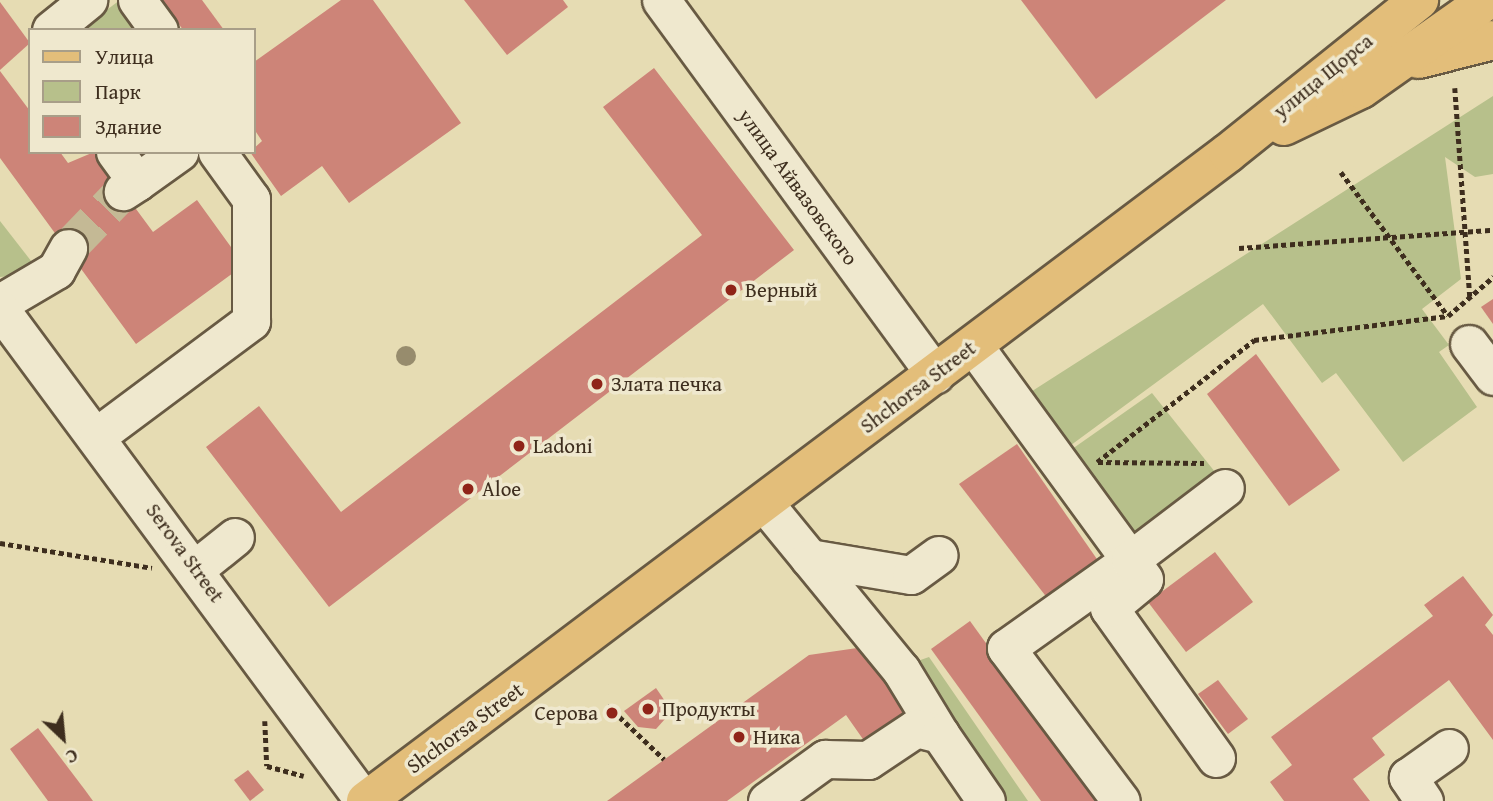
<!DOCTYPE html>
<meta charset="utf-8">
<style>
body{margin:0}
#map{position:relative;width:1493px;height:801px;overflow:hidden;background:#e6dcb3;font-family:"Gentium Book Plus",serif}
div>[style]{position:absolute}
.green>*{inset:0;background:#b7c08b}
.building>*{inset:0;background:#cd8478}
.minor-tunnel>*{height:37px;margin-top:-18.5px;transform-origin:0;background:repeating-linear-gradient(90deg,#c4b995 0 37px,transparent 0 55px)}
.path>*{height:4.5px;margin-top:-2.25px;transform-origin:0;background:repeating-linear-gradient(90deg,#3e2e1e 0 5px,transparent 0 8.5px)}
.roads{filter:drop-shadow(2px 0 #685a43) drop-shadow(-2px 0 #685a43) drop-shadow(0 2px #685a43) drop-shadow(0 -2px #685a43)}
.minor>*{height:37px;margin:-18.5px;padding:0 18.5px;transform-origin:18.5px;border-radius:18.5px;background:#efe8ce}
.major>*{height:38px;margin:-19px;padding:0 19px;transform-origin:19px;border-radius:19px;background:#e3be7a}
.trees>*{width:20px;height:20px;margin:-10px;border-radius:50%;background:#978c6d}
.dots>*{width:19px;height:19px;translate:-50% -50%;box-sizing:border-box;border:4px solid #efe8ce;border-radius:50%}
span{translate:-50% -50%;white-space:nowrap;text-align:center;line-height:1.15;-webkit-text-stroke:7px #efe8ce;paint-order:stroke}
.street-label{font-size:21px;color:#3e2e1e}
.poi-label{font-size:21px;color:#3e2e1e}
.left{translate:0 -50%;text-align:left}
.right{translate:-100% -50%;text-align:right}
.legend{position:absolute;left:28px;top:28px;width:228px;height:126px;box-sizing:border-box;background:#efe8ce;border:2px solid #a89e88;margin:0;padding:9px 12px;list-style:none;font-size:21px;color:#3e2e1e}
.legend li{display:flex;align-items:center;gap:14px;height:35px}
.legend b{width:35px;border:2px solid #a89e88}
.north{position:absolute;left:28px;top:703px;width:70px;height:70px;-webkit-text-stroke:5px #efe8ce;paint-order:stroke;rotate:154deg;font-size:19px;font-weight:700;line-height:28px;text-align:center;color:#3e2e1e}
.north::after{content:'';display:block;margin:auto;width:24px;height:32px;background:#3e2e1e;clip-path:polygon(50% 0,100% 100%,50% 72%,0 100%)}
</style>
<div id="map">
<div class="green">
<div style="clip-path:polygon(120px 0,146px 30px,80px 30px)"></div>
<div style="clip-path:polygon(1493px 96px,1493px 174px,1475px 177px,1445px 157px,1461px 279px,1422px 309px,1449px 345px,1439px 352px,1477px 407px,1403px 462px,1336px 373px,1322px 383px,1263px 304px,1067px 448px,1026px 395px)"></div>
<div style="clip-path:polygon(0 221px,35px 266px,20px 275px,0 277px)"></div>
<div style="clip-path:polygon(1152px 393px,1223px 482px,1132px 552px,1065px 454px)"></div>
<div style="clip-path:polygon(929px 657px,1028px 801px,1006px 801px,909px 664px)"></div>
</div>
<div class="building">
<div style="clip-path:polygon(162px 0,202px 0,224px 30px,183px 30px)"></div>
<div style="clip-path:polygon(341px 0,373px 0,461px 123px,349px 203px,322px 166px,281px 196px,250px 152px,262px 141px,254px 129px,254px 62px)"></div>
<div style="clip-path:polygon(464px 0,563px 0,568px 7px,507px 55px)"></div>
<div style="clip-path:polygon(1021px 0,1226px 0,1096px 99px)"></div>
<div style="clip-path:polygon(0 2px,30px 43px,0 70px)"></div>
<div style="clip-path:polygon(654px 68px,794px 250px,329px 607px,206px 447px,259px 406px,341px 512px,702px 235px,603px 107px)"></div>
<div style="clip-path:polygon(0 71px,30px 111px,30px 152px,60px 152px,68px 163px,94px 152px,153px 232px,197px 200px,244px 265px,136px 344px,0 158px)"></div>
<div style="clip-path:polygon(1493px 299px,1493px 324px,1481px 307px)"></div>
<div style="clip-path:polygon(1256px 354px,1340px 470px,1289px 506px,1207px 394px)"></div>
<div style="clip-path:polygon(1017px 444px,1099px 562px,1048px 599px,959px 484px)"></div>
<div style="clip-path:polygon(1215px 552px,1253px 602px,1186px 652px,1148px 602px)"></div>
<div style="clip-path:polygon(1463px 576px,1493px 615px,1485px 625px,1493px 635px,1493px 740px,1449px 680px,1372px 738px,1385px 755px,1353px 779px,1370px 801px,1284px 801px,1270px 782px,1292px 765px,1271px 737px,1433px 616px,1424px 605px)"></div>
<div style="clip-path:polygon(970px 621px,1100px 801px,1041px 801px,931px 649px)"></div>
<div style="clip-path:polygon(871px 646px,914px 705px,865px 742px,846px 715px,727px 801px,607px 801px,809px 655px)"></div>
<div style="clip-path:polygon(1218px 680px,1248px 719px,1228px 734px,1198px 694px)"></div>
<div style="clip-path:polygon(656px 688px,669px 707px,665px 719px,656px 729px,638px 727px,624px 711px)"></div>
<div style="clip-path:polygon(38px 728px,85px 790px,93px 801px,48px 801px,10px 749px)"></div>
<div style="clip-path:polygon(248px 770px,264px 790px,250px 801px,234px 780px)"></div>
</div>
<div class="minor-tunnel">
<div style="left:68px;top:248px;width:79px;rotate:-46deg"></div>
</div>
<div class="path">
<div style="left:1455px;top:88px;width:209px;rotate:85.9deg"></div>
<div style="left:1341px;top:172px;width:179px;rotate:53.4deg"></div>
<div style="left:1239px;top:248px;width:255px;rotate:-4.1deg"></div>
<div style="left:1097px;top:462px;width:199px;rotate:-37.8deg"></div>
<div style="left:1254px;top:340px;width:195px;rotate:-7.1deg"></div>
<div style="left:1448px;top:316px;width:60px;rotate:-40.9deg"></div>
<div style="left:1098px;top:462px;width:106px;rotate:0.5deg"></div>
<div style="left:0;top:543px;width:154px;rotate:9.3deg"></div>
<div style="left:607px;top:705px;width:79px;rotate:43.5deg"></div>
<div style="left:265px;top:721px;width:45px;rotate:87.5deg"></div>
<div style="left:267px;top:766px;width:38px;rotate:15deg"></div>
</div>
<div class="roads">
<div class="minor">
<div style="left:137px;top:0;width:37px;rotate:54deg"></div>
<div style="left:661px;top:0;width:464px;rotate:53.8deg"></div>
<div style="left:51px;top:30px;width:48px;rotate:-39deg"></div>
<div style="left:115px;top:152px;width:37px;rotate:54deg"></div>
<div style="left:137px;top:182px;width:17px;rotate:147deg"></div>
<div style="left:137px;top:182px;width:52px;rotate:-35.5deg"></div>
<div style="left:0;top:303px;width:65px;rotate:-30.5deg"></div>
<div style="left:56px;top:270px;width:25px;rotate:-61deg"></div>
<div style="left:0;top:309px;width:612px;rotate:53.5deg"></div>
<div style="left:1469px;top:344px;width:40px;rotate:53deg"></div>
<div style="left:974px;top:346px;width:265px;rotate:53.9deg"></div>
<div style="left:1130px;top:560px;width:152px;rotate:144.6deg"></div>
<div style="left:1006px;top:648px;width:191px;rotate:53.1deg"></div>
<div style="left:98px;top:435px;width:191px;rotate:-36.7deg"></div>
<div style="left:251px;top:321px;width:122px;rotate:-90deg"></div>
<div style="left:251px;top:199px;width:58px;rotate:-125.9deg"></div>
<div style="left:765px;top:504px;width:215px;rotate:50.7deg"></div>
<div style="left:901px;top:670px;width:75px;rotate:58.6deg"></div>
<div style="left:809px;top:558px;width:103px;rotate:9.5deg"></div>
<div style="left:911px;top:575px;width:34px;rotate:-36deg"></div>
<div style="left:195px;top:569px;width:51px;rotate:-38.7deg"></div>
<div style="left:1216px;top:758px;width:184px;rotate:-125.5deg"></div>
<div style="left:1109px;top:608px;width:45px;rotate:-39.6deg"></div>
<div style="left:1144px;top:579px;width:24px;rotate:-126deg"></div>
<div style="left:1130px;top:560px;width:119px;rotate:-37.2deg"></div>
<div style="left:767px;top:801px;width:72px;rotate:-35.9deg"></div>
<div style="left:825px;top:759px;width:43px;rotate:1.3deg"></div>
<div style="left:868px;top:760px;width:58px;rotate:-33.7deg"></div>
<div style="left:916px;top:728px;width:25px;rotate:14deg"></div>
<div style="left:940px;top:734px;width:81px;rotate:55.5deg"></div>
<div style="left:1424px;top:801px;width:29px;rotate:-124deg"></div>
<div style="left:1408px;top:777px;width:50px;rotate:-35.3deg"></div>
</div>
<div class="major">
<div style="left:1419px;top:59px;width:76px;rotate:-14.4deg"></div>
<div style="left:1284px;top:126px;width:85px;rotate:-25.7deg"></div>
<div style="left:1361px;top:89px;width:154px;rotate:-35.2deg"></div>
<div style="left:366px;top:801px;width:1078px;rotate:-36.93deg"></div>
<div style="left:1228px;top:153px;width:245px;rotate:-38.7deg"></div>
</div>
</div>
<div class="trees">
<div style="left:406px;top:356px"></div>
</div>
<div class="dots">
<div style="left:731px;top:290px;background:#8f2418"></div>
<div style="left:597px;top:384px;background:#8f2418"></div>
<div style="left:519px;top:446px;background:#8f2418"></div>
<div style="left:468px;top:489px;background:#8f2418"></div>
<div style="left:648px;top:709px;background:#8f2418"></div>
<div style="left:612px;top:713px;background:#8f2418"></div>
<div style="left:739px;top:737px;background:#8f2418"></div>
</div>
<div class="street-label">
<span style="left:1323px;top:76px;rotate:-39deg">улица Щорса</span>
<span style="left:798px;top:187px;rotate:54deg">улица Айвазовского</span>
<span style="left:918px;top:387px;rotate:-37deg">Shchorsa Street</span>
<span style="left:185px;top:553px;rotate:54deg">Serova Street</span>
<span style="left:465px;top:728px;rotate:-36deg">Shchorsa Street</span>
</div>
<div class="poi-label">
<span class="left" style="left:745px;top:290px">Верный</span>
<span class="left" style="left:611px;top:384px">Злата печка</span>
<span class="left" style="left:533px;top:446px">Ladoni</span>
<span class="left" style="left:482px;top:489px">Aloe</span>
<span class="left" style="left:662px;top:709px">Продукты</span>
<span class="right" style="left:598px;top:713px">Серова</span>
<span class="left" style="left:753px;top:737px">Ника</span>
</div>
<ul class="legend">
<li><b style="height:9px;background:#e3be7a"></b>Улица</li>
<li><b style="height:19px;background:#b7c08b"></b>Парк</li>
<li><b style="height:19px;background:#cd8478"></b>Здание</li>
</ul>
<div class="north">С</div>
</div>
